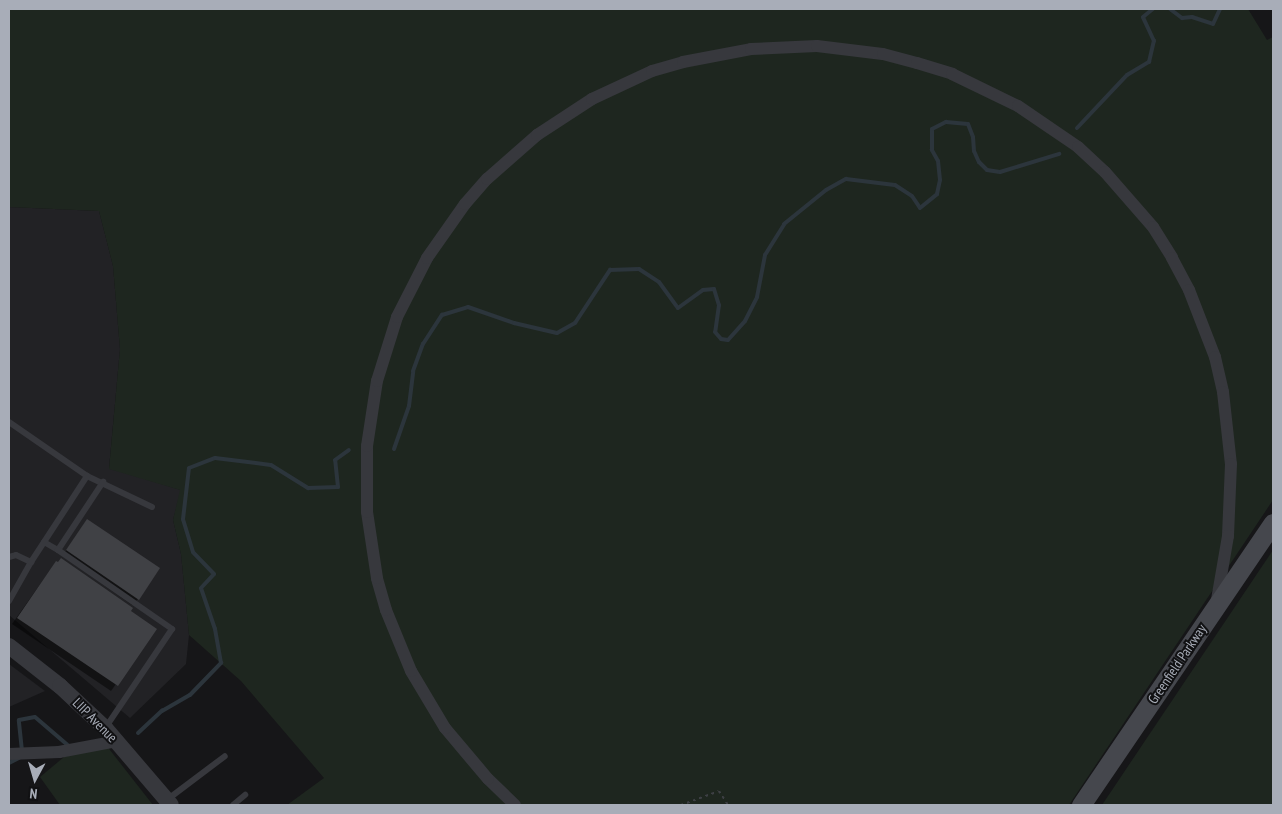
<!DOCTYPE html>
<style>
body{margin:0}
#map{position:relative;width:1282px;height:814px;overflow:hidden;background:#161618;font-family:"PT Sans Narrow",sans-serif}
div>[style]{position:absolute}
.built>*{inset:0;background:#222225}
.green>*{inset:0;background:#1e261f}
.shadow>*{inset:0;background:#0007}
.stream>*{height:4px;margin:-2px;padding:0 2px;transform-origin:2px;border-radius:2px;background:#2c353c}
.building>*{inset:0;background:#404145}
.path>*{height:2px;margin-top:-1px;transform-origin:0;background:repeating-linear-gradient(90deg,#3d3f44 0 2.5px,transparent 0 6.5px)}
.service>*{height:6px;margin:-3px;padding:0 3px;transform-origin:3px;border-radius:3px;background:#37383d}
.minor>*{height:12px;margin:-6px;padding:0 6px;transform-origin:6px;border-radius:6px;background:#37383d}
.tertiary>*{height:16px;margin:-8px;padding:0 8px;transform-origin:8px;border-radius:8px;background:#37383d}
.secondary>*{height:19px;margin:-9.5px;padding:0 9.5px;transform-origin:9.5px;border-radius:9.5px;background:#45474d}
span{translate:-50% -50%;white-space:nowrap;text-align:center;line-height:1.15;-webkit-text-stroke:4px #111113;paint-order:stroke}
.street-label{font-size:14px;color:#a8adb8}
.frame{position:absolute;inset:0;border:10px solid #a8adb8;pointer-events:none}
.north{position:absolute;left:10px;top:754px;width:50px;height:50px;-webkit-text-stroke:4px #111113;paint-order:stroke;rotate:186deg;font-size:14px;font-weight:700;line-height:20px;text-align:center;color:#a8adb8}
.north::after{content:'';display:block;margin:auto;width:18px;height:22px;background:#a8adb8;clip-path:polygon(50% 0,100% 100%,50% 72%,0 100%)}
</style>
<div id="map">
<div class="built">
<div style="clip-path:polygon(9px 207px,99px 211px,113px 266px,120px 349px,109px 468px,181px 490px,173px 520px,181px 554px,189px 635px,186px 664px,130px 718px,9px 615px)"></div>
<div style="clip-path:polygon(9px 664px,45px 691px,9px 707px)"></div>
</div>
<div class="green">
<div style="clip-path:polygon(9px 9px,1248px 9px,1267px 40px,1273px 37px,1273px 500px,1069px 805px,287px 805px,324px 778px,241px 681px,189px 635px,181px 554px,173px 520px,180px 490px,109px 469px,120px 349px,113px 266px,99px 211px,9px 207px)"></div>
<div style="clip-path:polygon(1273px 550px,1273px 805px,1102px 805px)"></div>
<div style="clip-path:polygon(106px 745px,153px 805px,60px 805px,40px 777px,64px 757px)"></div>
</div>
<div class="shadow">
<div style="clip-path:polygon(88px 521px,138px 599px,132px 605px,62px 556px)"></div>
<div style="clip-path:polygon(56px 562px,155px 629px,111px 691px,12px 624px)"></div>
</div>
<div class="stream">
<div style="left:1170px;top:9px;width:15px;rotate:37deg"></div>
<div style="left:1182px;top:18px;width:10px;rotate:-6deg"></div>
<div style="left:1192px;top:17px;width:22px;rotate:18deg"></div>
<div style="left:1213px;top:24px;width:17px;rotate:-65deg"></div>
<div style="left:1077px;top:128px;width:73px;rotate:-46.7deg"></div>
<div style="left:1127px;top:75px;width:26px;rotate:-31deg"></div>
<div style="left:1149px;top:62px;width:22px;rotate:-77deg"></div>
<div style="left:1154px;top:41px;width:26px;rotate:-115deg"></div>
<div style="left:1143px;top:17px;width:13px;rotate:-39deg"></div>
<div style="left:394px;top:449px;width:46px;rotate:-70.8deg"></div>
<div style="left:409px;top:406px;width:35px;rotate:-83deg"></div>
<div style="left:413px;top:371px;width:29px;rotate:-70deg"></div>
<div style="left:423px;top:344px;width:35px;rotate:-57deg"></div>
<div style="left:442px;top:315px;width:27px;rotate:-17deg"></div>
<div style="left:468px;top:307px;width:49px;rotate:19.2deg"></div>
<div style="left:514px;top:323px;width:44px;rotate:13.1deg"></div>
<div style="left:557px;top:333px;width:21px;rotate:-29deg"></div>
<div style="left:575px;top:323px;width:64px;rotate:-56.6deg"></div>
<div style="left:610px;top:270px;width:29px;rotate:-2deg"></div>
<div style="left:639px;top:269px;width:24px;rotate:33deg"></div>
<div style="left:659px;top:282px;width:32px;rotate:54deg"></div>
<div style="left:678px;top:308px;width:31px;rotate:-36deg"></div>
<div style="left:703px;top:290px;width:11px;rotate:-5deg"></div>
<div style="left:714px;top:289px;width:17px;rotate:73deg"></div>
<div style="left:719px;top:305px;width:27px;rotate:98deg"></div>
<div style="left:715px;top:332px;width:9px;rotate:49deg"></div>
<div style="left:721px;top:339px;width:7px;rotate:8deg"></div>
<div style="left:728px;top:340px;width:25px;rotate:-48deg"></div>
<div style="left:745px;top:321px;width:27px;rotate:-63deg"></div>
<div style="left:757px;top:297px;width:43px;rotate:-79.2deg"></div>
<div style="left:765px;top:255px;width:36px;rotate:-58deg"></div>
<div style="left:784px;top:224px;width:54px;rotate:-39deg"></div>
<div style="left:826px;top:190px;width:23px;rotate:-29deg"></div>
<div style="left:846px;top:179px;width:49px;rotate:7deg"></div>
<div style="left:895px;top:185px;width:20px;rotate:33deg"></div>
<div style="left:912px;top:196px;width:14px;rotate:56deg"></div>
<div style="left:920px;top:208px;width:22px;rotate:-39deg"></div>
<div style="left:937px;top:194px;width:14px;rotate:-78deg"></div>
<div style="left:940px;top:180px;width:19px;rotate:-96deg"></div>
<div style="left:938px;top:161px;width:13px;rotate:-119deg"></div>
<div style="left:932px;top:150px;width:21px;rotate:-90deg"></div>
<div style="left:932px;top:129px;width:16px;rotate:-27deg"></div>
<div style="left:946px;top:122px;width:22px;rotate:5deg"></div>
<div style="left:968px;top:124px;width:14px;rotate:69deg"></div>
<div style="left:973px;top:137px;width:14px;rotate:86deg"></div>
<div style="left:974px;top:151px;width:12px;rotate:66deg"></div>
<div style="left:979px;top:162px;width:11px;rotate:45deg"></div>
<div style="left:987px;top:170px;width:13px;rotate:9deg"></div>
<div style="left:1000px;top:172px;width:62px;rotate:-17deg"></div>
<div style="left:138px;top:733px;width:33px;rotate:-43deg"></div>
<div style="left:162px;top:711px;width:32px;rotate:-30deg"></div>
<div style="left:190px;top:695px;width:45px;rotate:-45.9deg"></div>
<div style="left:221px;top:663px;width:35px;rotate:-100deg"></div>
<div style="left:215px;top:629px;width:43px;rotate:-108.9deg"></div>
<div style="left:201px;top:588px;width:19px;rotate:-47deg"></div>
<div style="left:214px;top:574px;width:30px;rotate:-134deg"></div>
<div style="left:193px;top:552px;width:34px;rotate:-107deg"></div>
<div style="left:183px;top:519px;width:51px;rotate:-83.3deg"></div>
<div style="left:189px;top:468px;width:28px;rotate:-21deg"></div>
<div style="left:215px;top:458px;width:56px;rotate:7.1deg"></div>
<div style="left:271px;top:465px;width:44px;rotate:31.9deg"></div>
<div style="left:308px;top:488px;width:30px;rotate:-2deg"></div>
<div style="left:338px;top:487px;width:27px;rotate:-96deg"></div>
<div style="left:335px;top:460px;width:17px;rotate:-36deg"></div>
<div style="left:22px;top:751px;width:31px;rotate:-96deg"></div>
<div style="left:19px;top:720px;width:16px;rotate:-11deg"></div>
<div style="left:35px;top:717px;width:46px;rotate:40.6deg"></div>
<div style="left:9px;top:763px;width:11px;rotate:-27deg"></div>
</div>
<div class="building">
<div style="clip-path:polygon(87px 519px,160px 568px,139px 600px,66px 550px)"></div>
<div style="clip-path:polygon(61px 558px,133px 608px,131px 611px,157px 629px,118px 686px,17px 618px,56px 561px,58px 562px)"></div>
</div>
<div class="path">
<div style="left:681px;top:805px;width:40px;rotate:-20.2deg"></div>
<div style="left:719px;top:791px;width:17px;rotate:57deg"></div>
</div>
<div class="service">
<div style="left:9px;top:422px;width:95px;rotate:34.7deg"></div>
<div style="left:87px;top:476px;width:72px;rotate:25.5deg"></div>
<div style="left:44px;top:542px;width:16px;rotate:30deg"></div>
<div style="left:58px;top:550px;width:82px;rotate:-56.5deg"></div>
<div style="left:58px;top:550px;width:139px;rotate:34.7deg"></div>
<div style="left:172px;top:629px;width:118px;rotate:124deg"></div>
<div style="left:9px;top:557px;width:7px;rotate:-16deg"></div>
<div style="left:16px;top:555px;width:17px;rotate:25deg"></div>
<div style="left:9px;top:601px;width:45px;rotate:-60.6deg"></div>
<div style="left:31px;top:562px;width:103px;rotate:-56.9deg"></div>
<div style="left:168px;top:799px;width:71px;rotate:-37deg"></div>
<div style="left:233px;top:805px;width:16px;rotate:-40deg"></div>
</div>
<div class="minor">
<div style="left:9px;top:754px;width:50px;rotate:-2.3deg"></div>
<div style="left:59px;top:752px;width:60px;rotate:-10.6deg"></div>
<div style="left:515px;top:805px;width:37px;rotate:-136deg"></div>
<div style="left:488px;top:779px;width:67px;rotate:-130.1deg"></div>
<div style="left:445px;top:728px;width:66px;rotate:-120.8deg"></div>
<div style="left:411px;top:671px;width:66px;rotate:-112.3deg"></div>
<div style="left:386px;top:610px;width:33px;rotate:-106deg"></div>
<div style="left:377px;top:578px;width:67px;rotate:-98.6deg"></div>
<div style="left:367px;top:512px;width:66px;rotate:-90deg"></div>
<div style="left:367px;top:446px;width:66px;rotate:-81.3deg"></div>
<div style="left:377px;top:381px;width:67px;rotate:-72.6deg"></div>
<div style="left:397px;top:317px;width:66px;rotate:-63deg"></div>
<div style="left:427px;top:258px;width:66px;rotate:-54.9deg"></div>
<div style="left:465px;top:204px;width:33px;rotate:-49deg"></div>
<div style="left:487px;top:179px;width:67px;rotate:-41.3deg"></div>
<div style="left:537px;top:135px;width:66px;rotate:-33.2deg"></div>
<div style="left:592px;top:99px;width:66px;rotate:-25deg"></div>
<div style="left:652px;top:71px;width:32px;rotate:-16deg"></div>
<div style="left:683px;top:62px;width:69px;rotate:-10.8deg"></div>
<div style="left:751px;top:49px;width:66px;rotate:-2.6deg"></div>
<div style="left:817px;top:46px;width:66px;rotate:6.9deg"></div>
<div style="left:883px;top:54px;width:35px;rotate:15deg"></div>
<div style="left:917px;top:63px;width:37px;rotate:17deg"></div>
<div style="left:952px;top:74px;width:73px;rotate:25.9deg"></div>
<div style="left:1018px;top:106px;width:73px;rotate:34.3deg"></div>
<div style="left:1078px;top:147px;width:37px;rotate:43deg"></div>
<div style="left:1105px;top:172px;width:73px;rotate:48.9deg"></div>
<div style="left:1153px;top:227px;width:36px;rotate:58deg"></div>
<div style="left:1172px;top:258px;width:36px;rotate:62deg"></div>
<div style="left:1189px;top:290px;width:72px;rotate:68.8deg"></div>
<div style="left:1215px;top:357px;width:36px;rotate:77deg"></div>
<div style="left:1223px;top:392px;width:72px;rotate:83.7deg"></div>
<div style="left:1231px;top:464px;width:72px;rotate:92.4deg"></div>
<div style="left:1228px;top:536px;width:65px;rotate:99.8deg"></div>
</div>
<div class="tertiary">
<div style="left:9px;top:646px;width:65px;rotate:38.1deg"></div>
<div style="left:60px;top:686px;width:62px;rotate:43deg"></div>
<div style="left:105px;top:728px;width:101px;rotate:49.4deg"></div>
</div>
<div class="secondary">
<div style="left:1081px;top:805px;width:341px;rotate:-55.8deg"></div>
</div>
<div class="street-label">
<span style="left:1177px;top:664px;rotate:-56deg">Greenfield Parkway</span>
<span style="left:95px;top:720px;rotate:45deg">LIIP Avenue</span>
</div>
<div class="frame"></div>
<div class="north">N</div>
</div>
